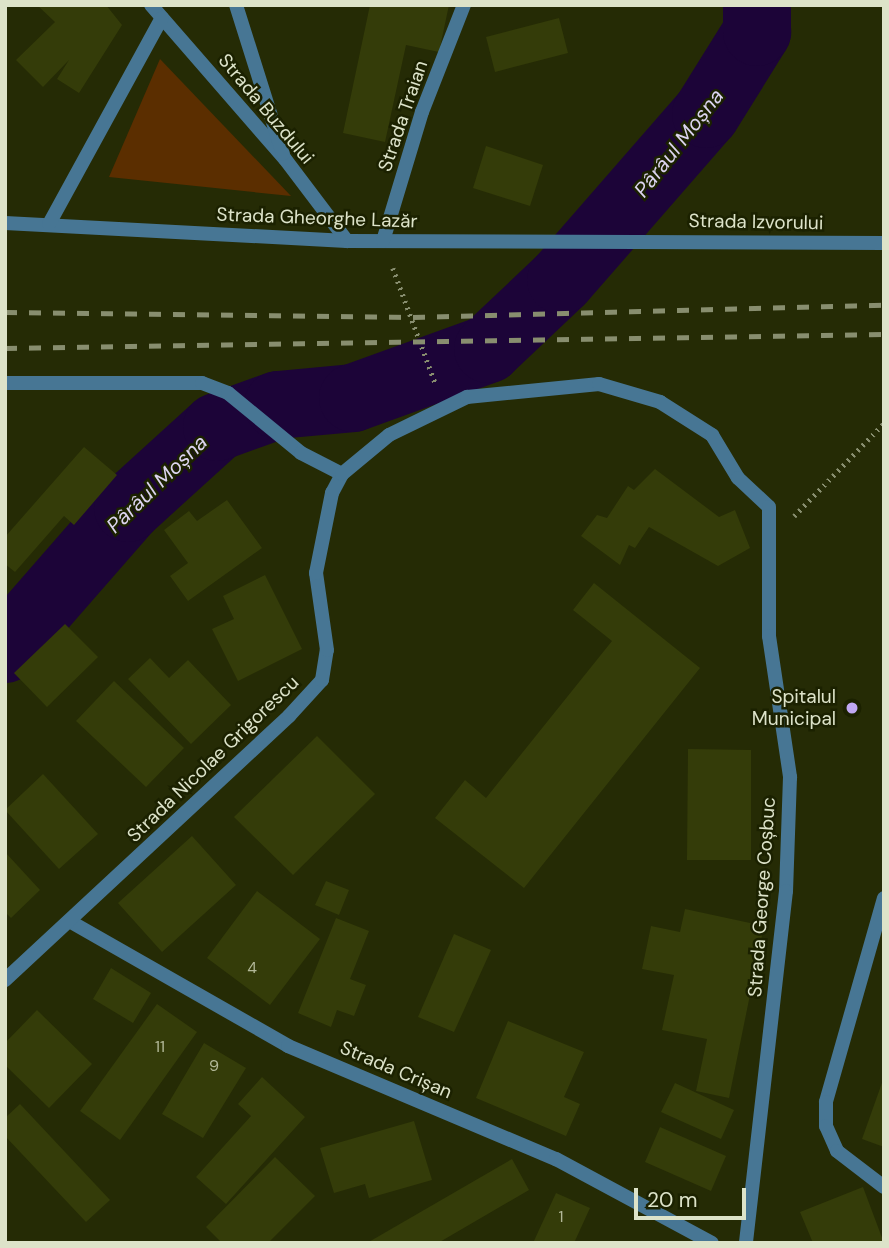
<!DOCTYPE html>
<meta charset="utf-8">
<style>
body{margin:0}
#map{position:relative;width:889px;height:1248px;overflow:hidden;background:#252b05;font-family:"DM Sans",sans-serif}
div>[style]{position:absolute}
.green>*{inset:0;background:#5b2e00}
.river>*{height:68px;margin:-34px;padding:0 34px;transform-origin:34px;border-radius:34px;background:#1c0438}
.building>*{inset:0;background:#343c09}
.path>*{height:4.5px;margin-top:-2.25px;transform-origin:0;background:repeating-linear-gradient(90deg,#888e6f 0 2px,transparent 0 7px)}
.service>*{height:14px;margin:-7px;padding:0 7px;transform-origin:7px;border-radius:7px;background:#477694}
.minor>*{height:14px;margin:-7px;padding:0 7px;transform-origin:7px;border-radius:7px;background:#477694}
.rail>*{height:5px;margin-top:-2.5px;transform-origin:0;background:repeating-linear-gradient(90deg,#888e6f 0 12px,transparent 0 24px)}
.dots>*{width:19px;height:19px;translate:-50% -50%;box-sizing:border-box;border:4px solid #1b2100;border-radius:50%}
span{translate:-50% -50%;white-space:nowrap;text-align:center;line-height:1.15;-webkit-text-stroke:5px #1b2100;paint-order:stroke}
.number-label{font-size:16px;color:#b3b999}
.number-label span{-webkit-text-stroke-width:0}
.street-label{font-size:19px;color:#dde3c9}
.poi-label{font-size:19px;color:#dde3c9}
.right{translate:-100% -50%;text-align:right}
.water-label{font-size:21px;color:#dcd4ef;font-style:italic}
.frame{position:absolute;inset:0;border:7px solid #dde3c9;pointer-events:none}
.scale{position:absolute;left:634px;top:1188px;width:112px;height:32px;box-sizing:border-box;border:4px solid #dde3c9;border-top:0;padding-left:9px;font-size:21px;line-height:24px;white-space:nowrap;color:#dde3c9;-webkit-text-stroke:5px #1b2100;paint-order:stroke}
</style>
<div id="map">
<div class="green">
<div style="clip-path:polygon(160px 59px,291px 196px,109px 177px)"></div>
</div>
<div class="river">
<div style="left:5px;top:649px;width:187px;rotate:-48.9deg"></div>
<div style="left:128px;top:508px;width:120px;rotate:-42.3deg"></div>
<div style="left:217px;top:427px;width:65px;rotate:-19.8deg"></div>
<div style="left:278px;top:405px;width:75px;rotate:-5.3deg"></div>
<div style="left:353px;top:398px;width:144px;rotate:-19.9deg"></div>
<div style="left:488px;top:349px;width:100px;rotate:-43.4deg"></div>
<div style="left:561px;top:280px;width:220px;rotate:-48.9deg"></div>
<div style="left:706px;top:114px;width:97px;rotate:-58.1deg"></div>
<div style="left:757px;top:32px;width:27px;rotate:-90deg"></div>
</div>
<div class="building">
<div style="clip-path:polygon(37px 5px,106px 5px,122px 25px,79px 93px,57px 79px,69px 60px,43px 87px,16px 60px,55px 22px)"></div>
<div style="clip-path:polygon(370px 5px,449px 5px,439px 52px,406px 45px,385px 142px,343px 133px)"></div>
<div style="clip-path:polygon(559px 18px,568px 53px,495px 72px,486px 37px)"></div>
<div style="clip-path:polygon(486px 146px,543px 165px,530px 206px,473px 188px)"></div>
<div style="clip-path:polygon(84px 447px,117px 475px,74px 525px,64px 516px,15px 572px,5px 564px,5px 537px)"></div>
<div style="clip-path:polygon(655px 469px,719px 517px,735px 510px,750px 548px,718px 566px,649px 527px,635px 548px,629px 545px,620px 565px,581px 536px,597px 515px,607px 518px,628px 486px,634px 490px)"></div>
<div style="clip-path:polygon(227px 500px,262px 548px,188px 601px,170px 576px,188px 563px,164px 530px,189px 511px,197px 521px)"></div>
<div style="clip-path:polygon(265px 575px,302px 649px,238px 681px,212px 629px,234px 619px,223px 596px)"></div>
<div style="clip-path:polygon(594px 583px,700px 668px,524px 888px,435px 818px,465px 780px,486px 798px,612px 641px,573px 610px)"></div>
<div style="clip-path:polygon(65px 624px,98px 657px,47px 707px,14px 673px)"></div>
<div style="clip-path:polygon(150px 658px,169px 678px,188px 660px,231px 705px,191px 744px,128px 679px)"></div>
<div style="clip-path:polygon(114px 681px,184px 748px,146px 787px,76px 721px)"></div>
<div style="clip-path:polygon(317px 736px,375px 794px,293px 875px,234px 817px)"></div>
<div style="clip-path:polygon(688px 749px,751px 750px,751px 860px,687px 860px)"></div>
<div style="clip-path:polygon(43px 774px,98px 834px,59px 869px,5px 810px)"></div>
<div style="clip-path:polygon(192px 836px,236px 885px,162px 952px,118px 903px)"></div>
<div style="clip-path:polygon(5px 852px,40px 890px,11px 918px,5px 912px)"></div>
<div style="clip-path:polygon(326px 881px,349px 890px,339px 915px,315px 905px)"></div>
<div style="clip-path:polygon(257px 891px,320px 939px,270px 1005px,207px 958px)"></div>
<div style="clip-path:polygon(685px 909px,764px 926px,729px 1098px,696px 1091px,707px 1039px,662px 1030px,674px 975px,642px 969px,651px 926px,680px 932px)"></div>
<div style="clip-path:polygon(336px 918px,369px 931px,350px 979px,366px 985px,354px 1016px,337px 1010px,331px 1027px,298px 1013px)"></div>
<div style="clip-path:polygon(454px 934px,491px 950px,454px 1032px,418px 1017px)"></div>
<div style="clip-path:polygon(111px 968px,151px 993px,133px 1023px,93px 999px)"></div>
<div style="clip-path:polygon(157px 1004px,197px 1032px,120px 1140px,80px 1111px)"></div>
<div style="clip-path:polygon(37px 1010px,92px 1064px,49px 1108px,5px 1065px,5px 1043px)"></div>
<div style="clip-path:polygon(508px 1021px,584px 1052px,564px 1097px,580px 1104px,566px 1136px,476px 1098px)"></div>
<div style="clip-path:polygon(204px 1043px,246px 1068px,203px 1138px,162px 1114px)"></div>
<div style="clip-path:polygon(262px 1077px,305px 1117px,226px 1204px,196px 1177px,251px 1116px,238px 1104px)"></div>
<div style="clip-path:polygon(883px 1080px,884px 1080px,884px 1147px,862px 1139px)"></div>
<div style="clip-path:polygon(675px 1083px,734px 1110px,721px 1139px,661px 1112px)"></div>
<div style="clip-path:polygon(20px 1104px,110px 1200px,86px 1222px,5px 1136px,5px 1118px)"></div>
<div style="clip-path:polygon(414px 1121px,432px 1180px,369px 1198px,365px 1184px,334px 1193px,320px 1148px)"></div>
<div style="clip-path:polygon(660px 1127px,726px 1156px,711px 1191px,645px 1162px)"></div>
<div style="clip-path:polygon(275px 1157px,315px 1196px,268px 1243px,222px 1243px,206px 1227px)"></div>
<div style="clip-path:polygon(512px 1159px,529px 1190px,438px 1243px,367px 1243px)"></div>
<div style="clip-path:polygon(863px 1187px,884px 1243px,813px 1243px,800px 1212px)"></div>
<div style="clip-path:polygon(556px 1193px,590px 1208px,574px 1243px,533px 1243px)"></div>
</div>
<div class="path">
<div style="left:393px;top:268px;width:125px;rotate:69.8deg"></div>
<div style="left:794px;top:516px;width:129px;rotate:-45.9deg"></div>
</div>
<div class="service">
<div style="left:884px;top:898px;width:212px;rotate:105.9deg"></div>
<div style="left:826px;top:1102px;width:24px;rotate:90deg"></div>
<div style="left:826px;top:1126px;width:27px;rotate:66deg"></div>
<div style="left:837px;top:1151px;width:59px;rotate:37.5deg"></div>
</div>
<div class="minor">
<div style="left:151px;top:5px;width:204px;rotate:49deg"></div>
<div style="left:285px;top:159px;width:103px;rotate:52.9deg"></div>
<div style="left:236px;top:5px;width:156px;rotate:72.5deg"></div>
<div style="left:5px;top:223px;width:342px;rotate:3deg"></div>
<div style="left:347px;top:241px;width:537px;rotate:0.21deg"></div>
<div style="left:49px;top:224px;width:235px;rotate:-61.3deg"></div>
<div style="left:383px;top:241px;width:135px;rotate:-73.2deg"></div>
<div style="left:422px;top:112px;width:115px;rotate:-68.6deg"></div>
<div style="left:5px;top:383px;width:197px"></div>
<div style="left:202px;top:383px;width:28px;rotate:21deg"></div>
<div style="left:228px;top:393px;width:94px;rotate:39.4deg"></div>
<div style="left:301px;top:453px;width:46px;rotate:27.1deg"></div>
<div style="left:71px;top:922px;width:250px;rotate:29.7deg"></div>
<div style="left:288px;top:1046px;width:291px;rotate:22.9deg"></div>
<div style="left:556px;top:1159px;width:177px;rotate:28.3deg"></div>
<div style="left:5px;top:980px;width:388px;rotate:-42.9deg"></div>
<div style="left:289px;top:716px;width:49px;rotate:-47.5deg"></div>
<div style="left:322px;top:680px;width:30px;rotate:-81deg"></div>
<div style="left:327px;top:650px;width:78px;rotate:-98.1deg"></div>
<div style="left:316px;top:573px;width:82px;rotate:-78.7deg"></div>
<div style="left:332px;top:493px;width:21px;rotate:-62deg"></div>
<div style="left:342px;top:474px;width:61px;rotate:-39.7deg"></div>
<div style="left:389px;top:435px;width:87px;rotate:-26deg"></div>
<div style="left:467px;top:397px;width:133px;rotate:-5.6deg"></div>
<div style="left:599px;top:384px;width:64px;rotate:16.4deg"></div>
<div style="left:660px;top:402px;width:62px;rotate:32.4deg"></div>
<div style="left:712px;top:435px;width:50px;rotate:58.8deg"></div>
<div style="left:738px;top:478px;width:42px;rotate:43.1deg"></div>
<div style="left:769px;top:507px;width:129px;rotate:90deg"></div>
<div style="left:769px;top:636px;width:143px;rotate:81.5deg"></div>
<div style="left:790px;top:777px;width:114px;rotate:92deg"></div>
<div style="left:786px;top:891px;width:354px;rotate:96.5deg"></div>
</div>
<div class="rail">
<div style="left:5px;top:312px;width:408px;rotate:0.7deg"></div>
<div style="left:413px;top:317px;width:471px;rotate:-1.5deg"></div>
<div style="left:5px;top:348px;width:879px;rotate:-0.91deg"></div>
</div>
<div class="dots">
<div style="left:852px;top:708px;background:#c0a8f3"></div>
</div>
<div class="number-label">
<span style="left:252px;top:968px">4</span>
<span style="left:160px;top:1047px">11</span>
<span style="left:214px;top:1066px">9</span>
<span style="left:561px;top:1217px">1</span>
</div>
<div class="street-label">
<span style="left:266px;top:109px;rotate:50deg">Strada Buzdului</span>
<span style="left:403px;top:116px;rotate:-71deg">Strada Traian</span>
<span style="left:317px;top:218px;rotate:2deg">Strada Gheorghe Lazăr</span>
<span style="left:756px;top:222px;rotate:1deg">Strada Izvorului</span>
<span style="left:213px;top:759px;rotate:-44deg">Strada Nicolae Grigorescu</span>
<span style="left:762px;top:897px;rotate:-86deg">Strada George Coșbuc</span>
<span style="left:396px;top:1070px;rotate:23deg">Strada Crișan</span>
</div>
<div class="poi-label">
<span class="right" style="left:836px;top:708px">Spitalul<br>Municipal</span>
</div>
<div class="water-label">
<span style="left:679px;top:143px;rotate:-52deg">Pârâul Moșna</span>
<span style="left:157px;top:484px;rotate:-44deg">Pârâul Moșna</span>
</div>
<div class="frame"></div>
<div class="scale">20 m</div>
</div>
